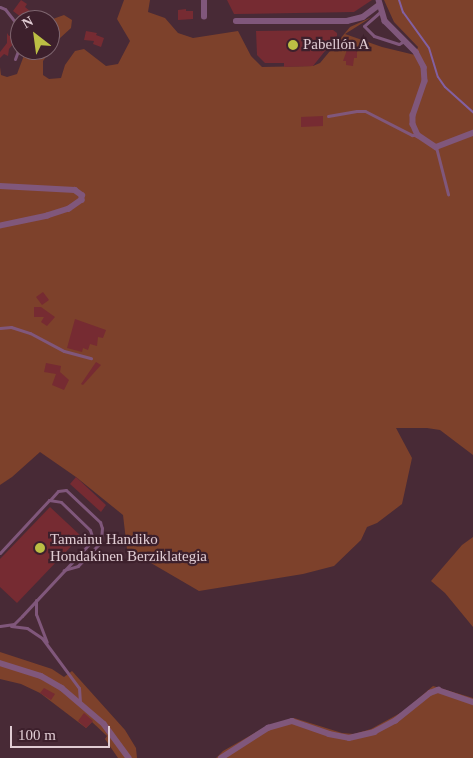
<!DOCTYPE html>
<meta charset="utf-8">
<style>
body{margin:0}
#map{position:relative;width:473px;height:758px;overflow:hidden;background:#482a36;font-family:"Times New Roman",serif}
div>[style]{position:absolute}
.green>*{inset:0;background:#7d412b}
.stream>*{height:2px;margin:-1px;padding:0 1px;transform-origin:1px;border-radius:1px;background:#8360a1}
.building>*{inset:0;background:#762b32}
.lane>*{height:3px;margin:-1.5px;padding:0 1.5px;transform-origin:1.5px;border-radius:1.5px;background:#80577b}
.street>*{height:5.5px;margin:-2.75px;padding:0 2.75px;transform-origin:2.75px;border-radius:2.75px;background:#80577b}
.dots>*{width:14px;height:14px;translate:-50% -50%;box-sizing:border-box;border:2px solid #3d202c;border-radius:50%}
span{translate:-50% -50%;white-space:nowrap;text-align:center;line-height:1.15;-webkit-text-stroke:4.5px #3d202c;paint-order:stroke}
.poi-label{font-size:15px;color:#e0ccd3}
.left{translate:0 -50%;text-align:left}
.north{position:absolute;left:10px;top:10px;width:50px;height:50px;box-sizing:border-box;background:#3d202c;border:1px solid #7e656f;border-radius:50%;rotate:330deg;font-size:14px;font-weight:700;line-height:20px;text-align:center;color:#e0ccd3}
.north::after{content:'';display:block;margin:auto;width:18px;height:22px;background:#bcbf44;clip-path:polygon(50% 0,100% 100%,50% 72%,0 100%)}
.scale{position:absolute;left:10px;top:726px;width:100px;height:22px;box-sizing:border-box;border:2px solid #e0ccd3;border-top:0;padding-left:6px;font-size:15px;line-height:18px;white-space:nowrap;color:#e0ccd3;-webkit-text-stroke:4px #3d202c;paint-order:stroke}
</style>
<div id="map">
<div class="green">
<div style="clip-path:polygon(124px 0,150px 0,148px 12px,165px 18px,178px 33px,193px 38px,238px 31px,251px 56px,262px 67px,313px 66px,320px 63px,350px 27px,372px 17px,345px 34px,382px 47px,415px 55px,418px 47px,394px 22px,384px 0,473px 0,473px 455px,440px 430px,427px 428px,396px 428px,412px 458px,402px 504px,377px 523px,367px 527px,361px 540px,334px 566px,303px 574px,199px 591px,127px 549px,123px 515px,76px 477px,40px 452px,12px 477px,0 485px,0 67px,1px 75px,7px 77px,17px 74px,26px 50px,50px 50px,50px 20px,64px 15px,72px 20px,71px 28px,59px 39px,43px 61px,43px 75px,49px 79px,61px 78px,65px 65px,75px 51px,84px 49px,106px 66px,118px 64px,130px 41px,117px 19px)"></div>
<div style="clip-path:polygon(473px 537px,473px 627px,445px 593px,431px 581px,462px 545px)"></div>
<div style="clip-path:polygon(0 652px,52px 669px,64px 677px,72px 671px,125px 730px,136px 748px,137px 758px,118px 758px,105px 739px,107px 736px,92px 722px,86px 728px,40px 693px,21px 684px,0 679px)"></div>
<div style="clip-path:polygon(433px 686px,473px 698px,473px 758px,216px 758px,223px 751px,265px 727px,294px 718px,342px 733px,354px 734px,371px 729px,404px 711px)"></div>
</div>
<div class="stream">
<div style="left:399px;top:0;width:13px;rotate:72deg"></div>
<div style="left:403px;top:12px;width:44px;rotate:54.2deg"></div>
<div style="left:429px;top:48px;width:30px;rotate:73deg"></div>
<div style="left:438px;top:77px;width:12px;rotate:55deg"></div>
<div style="left:445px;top:87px;width:38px;rotate:42deg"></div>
</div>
<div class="building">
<div style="clip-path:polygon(21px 0,27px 4px,25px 7px,31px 12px,25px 20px,13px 11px)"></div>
<div style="clip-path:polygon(227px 0,372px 0,354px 12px,234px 14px)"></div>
<div style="clip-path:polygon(186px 9px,186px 11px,193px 11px,193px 19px,178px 20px,178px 10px)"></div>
<div style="clip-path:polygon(333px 30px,337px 33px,337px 36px,313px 66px,284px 67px,284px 63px,265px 63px,257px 55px,256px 31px)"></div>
<div style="clip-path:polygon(86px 31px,97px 33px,96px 35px,104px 38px,101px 47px,93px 44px,94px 41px,84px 40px)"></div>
<div style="clip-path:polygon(20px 32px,12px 40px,14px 43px,9px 49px,8px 56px,4px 54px,0 58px,0 52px,7px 43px,7px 33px,9px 36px)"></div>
<div style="clip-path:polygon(347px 50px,357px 51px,357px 58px,354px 58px,353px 66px,346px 65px,346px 61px,343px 61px)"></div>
<div style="clip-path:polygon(323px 116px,323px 126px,301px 127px,301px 117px)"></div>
<div style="clip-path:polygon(43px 292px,49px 300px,42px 305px,36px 297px)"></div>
<div style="clip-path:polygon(34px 307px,41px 307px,55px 317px,47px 326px,41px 322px,44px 317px,34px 317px)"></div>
<div style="clip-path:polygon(75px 319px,106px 330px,103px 338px,98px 337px,97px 346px,90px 344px,88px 350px,83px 348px,82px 352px,67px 348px)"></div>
<div style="clip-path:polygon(96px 362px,101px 365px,83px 385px,81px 384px)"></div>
<div style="clip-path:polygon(46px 363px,61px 366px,60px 372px,69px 380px,64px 390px,52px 385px,56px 374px,44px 372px)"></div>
<div style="clip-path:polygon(76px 477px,106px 505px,101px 512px,70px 484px)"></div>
<div style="clip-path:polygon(50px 507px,81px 536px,17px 603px,0 587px,0 559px)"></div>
<div style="clip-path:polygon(44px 688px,55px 694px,51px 700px,40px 693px)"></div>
<div style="clip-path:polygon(84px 713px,93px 721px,86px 728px,78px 721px)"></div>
</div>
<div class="lane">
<div style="left:0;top:7px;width:5px;rotate:22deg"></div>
<div style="left:5px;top:9px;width:24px;rotate:52deg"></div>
<div style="left:380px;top:12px;width:21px;rotate:139deg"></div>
<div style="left:364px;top:26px;width:14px;rotate:45deg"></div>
<div style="left:374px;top:36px;width:26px;rotate:18deg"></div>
<div style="left:399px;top:44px;width:6px;rotate:-31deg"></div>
<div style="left:15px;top:59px;width:15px;rotate:-70deg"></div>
<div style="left:328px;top:116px;width:29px;rotate:-10deg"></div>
<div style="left:357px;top:111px;width:8px"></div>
<div style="left:365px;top:111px;width:53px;rotate:27.1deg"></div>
<div style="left:412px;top:135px;width:6px"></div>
<div style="left:436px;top:147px;width:49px;rotate:75.7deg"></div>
<div style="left:0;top:328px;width:11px;rotate:-5deg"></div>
<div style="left:11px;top:327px;width:20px;rotate:18deg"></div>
<div style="left:30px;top:333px;width:38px;rotate:28deg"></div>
<div style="left:64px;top:351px;width:28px;rotate:15deg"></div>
<div style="left:50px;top:500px;width:12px;rotate:-48deg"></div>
<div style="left:58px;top:491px;width:8px;rotate:-7deg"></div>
<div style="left:66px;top:490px;width:47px;rotate:43.3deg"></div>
<div style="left:100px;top:522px;width:6px;rotate:72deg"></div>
<div style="left:102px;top:528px;width:12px;rotate:95deg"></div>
<div style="left:101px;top:540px;width:6px;rotate:121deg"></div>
<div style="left:98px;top:545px;width:29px;rotate:134deg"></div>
<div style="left:78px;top:566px;width:15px;rotate:164deg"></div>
<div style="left:0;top:553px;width:72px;rotate:-47.2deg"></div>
<div style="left:49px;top:500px;width:12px;rotate:9deg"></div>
<div style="left:61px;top:502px;width:40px;rotate:44deg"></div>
<div style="left:90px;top:530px;width:6px;rotate:72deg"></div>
<div style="left:92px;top:536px;width:6px;rotate:99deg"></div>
<div style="left:91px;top:542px;width:101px;rotate:133deg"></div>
<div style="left:22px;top:616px;width:11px;rotate:135deg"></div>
<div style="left:14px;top:624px;width:14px;rotate:172deg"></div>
<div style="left:36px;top:600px;width:14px;rotate:90deg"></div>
<div style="left:36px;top:614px;width:30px;rotate:69deg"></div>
<div style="left:11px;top:626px;width:16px;rotate:7deg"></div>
<div style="left:27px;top:628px;width:18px;rotate:34deg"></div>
<div style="left:42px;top:638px;width:62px;rotate:53.5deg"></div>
<div style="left:79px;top:688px;width:14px;rotate:86deg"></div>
</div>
<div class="street">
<div style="left:379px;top:0;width:22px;rotate:74deg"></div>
<div style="left:385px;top:21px;width:44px;rotate:45deg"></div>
<div style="left:416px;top:52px;width:17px;rotate:62deg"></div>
<div style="left:424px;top:67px;width:14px;rotate:86deg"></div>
<div style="left:425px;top:81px;width:36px;rotate:109deg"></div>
<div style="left:413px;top:115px;width:9px;rotate:90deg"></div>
<div style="left:413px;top:124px;width:12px;rotate:66deg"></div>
<div style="left:418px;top:135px;width:22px;rotate:34deg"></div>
<div style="left:436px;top:147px;width:40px;rotate:-21deg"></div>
<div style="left:204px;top:17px;width:17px;rotate:-90deg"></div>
<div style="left:236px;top:21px;width:111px"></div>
<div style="left:347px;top:21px;width:16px;rotate:-14deg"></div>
<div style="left:363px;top:17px;width:20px;rotate:-37deg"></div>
<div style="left:0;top:186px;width:75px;rotate:3.1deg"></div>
<div style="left:75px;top:190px;width:9px;rotate:36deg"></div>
<div style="left:82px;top:195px;width:5px;rotate:90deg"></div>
<div style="left:82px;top:200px;width:16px;rotate:145deg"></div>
<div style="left:69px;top:209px;width:22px;rotate:162deg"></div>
<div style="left:48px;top:216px;width:49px;rotate:168.2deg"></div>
<div style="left:0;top:663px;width:43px;rotate:17.6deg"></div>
<div style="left:41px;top:676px;width:24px;rotate:30deg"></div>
<div style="left:62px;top:688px;width:55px;rotate:40.6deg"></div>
<div style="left:104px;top:724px;width:42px;rotate:53.7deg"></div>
<div style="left:221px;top:758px;width:56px;rotate:-32.6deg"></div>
<div style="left:268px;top:728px;width:25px;rotate:-16deg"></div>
<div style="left:292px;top:721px;width:39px;rotate:19deg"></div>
<div style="left:329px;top:734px;width:20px;rotate:11deg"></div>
<div style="left:349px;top:738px;width:26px;rotate:-13deg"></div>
<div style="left:374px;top:732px;width:24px;rotate:-28deg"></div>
<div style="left:395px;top:721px;width:45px;rotate:-38.7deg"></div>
<div style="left:430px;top:693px;width:9px;rotate:-21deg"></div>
<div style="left:438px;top:690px;width:37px;rotate:19deg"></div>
</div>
<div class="dots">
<div style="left:293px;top:45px;background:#bcbf44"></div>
<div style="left:40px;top:548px;background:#bcbf44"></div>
</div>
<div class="poi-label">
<span class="left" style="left:303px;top:45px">Pabellón A</span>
<span class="left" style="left:50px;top:548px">Tamainu Handiko<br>Hondakinen Berziklategia</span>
</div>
<div class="north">N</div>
<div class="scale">100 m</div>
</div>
